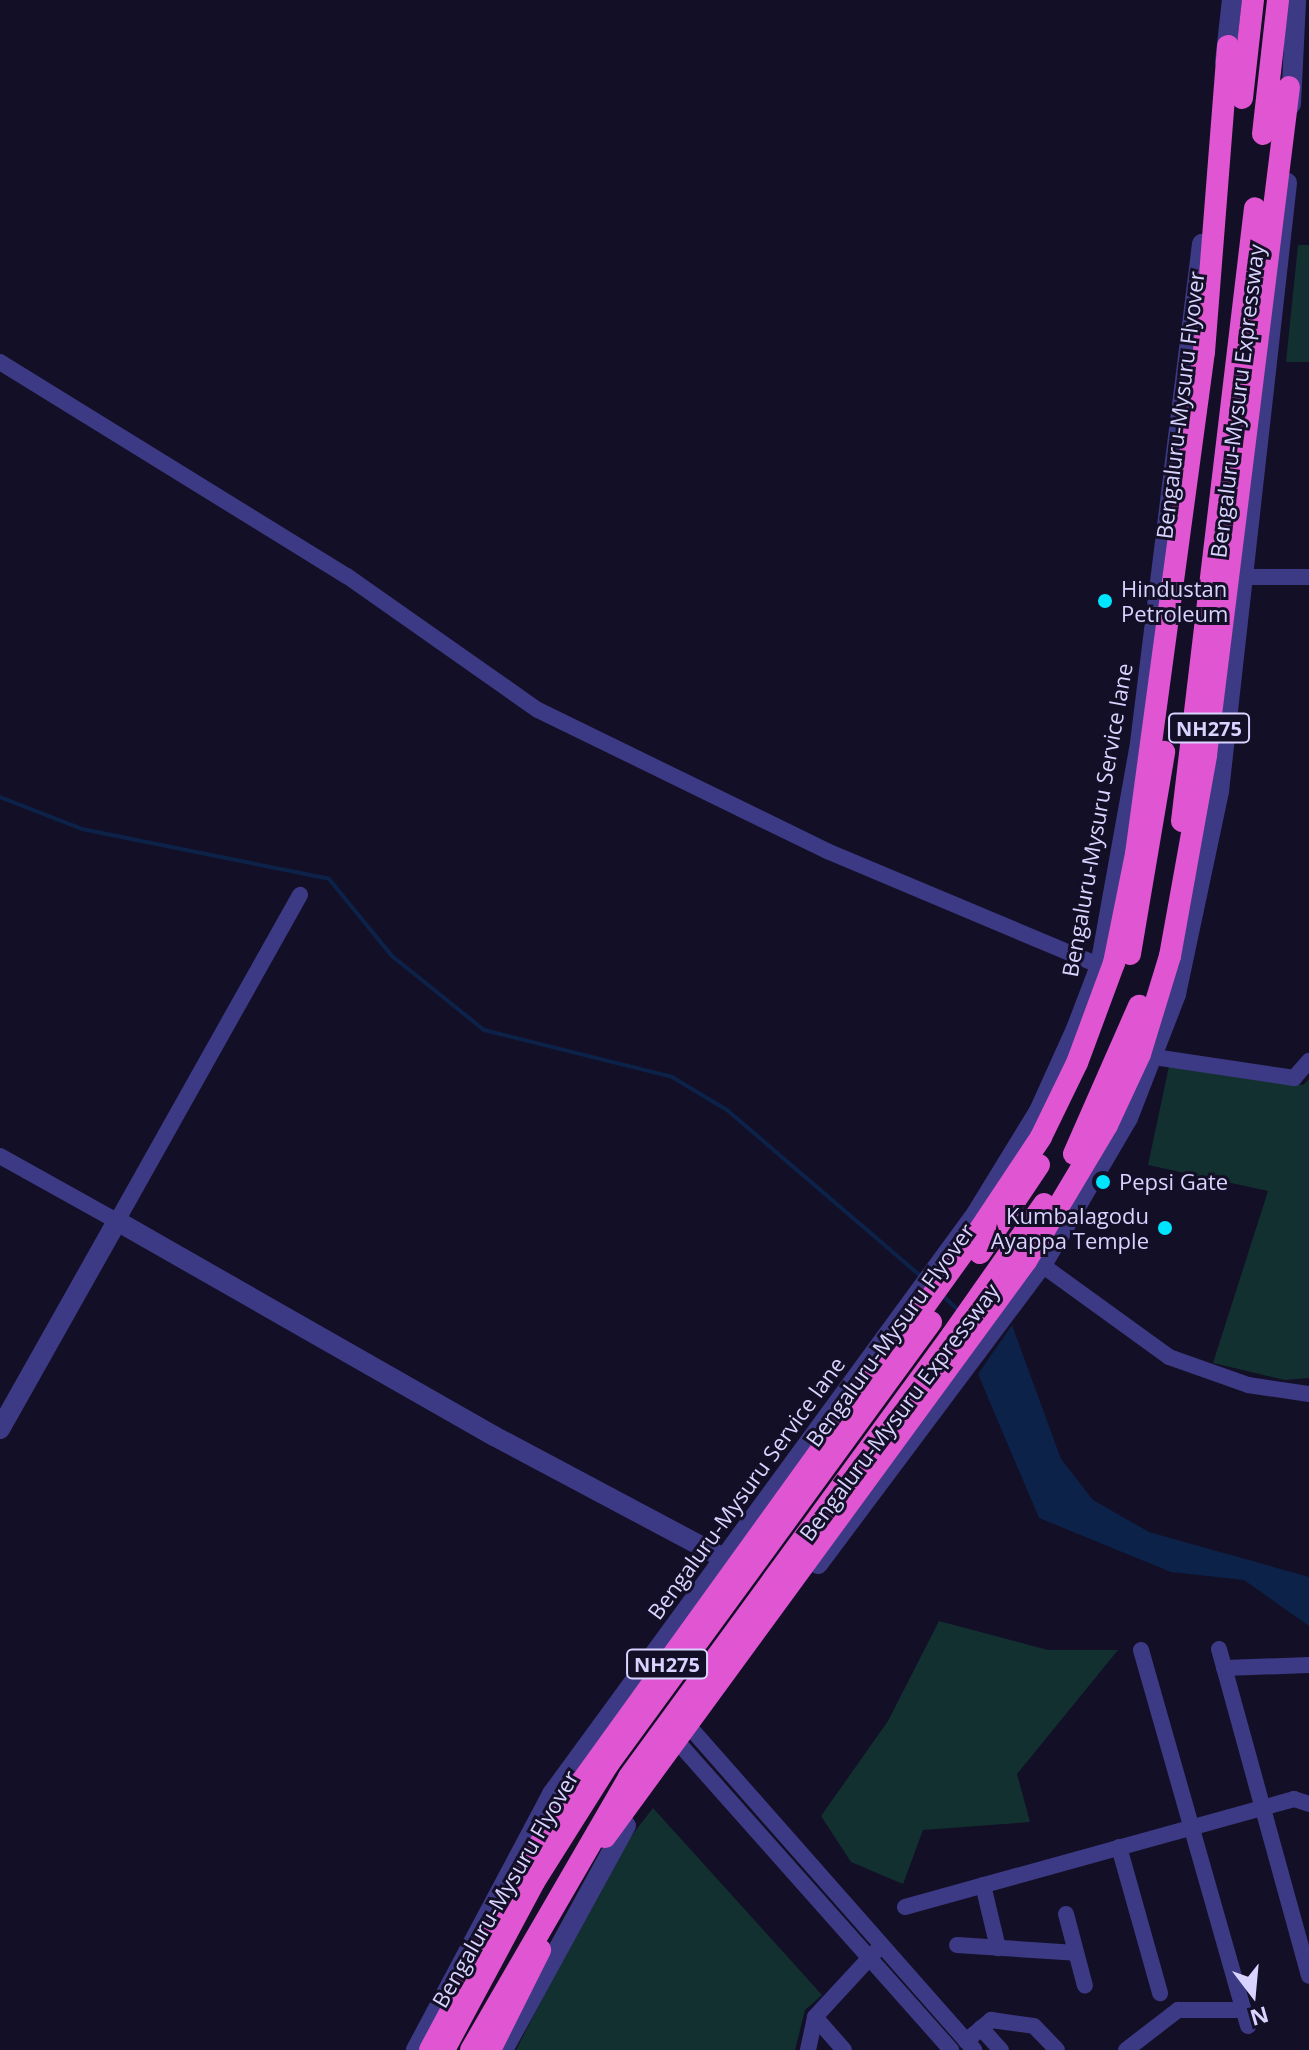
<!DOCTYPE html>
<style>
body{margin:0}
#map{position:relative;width:1309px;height:2050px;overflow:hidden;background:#130f26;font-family:"Open Sans",sans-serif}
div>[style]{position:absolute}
.green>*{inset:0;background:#12302f}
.water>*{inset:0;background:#0c2248}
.stream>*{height:4px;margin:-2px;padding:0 2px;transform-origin:2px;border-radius:2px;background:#0c2248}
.minor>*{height:16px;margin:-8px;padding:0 8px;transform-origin:8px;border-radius:8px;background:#3d3a85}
.tertiary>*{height:20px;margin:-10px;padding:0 10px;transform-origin:10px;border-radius:10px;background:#3d3a85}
.trunk>*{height:22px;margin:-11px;padding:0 11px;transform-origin:11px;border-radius:11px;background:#e055d1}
.trunk-bridge>*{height:22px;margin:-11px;padding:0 11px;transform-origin:11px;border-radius:11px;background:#e055d1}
.dots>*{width:22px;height:22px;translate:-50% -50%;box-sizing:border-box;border:4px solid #130f26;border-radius:50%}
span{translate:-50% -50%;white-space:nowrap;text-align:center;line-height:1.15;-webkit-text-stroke:6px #130f26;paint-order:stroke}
.shield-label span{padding:2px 6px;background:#130f26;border:2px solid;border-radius:6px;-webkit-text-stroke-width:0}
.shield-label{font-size:20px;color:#d9d4ff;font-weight:700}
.street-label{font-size:22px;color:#d9d4ff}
.poi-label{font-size:22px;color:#d9d4ff}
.left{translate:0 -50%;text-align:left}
.right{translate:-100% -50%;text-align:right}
.north{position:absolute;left:1213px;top:1954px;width:80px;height:80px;-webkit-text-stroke:6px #130f26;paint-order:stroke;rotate:164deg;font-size:22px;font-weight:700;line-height:32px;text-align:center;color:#d9d4ff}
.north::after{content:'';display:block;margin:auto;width:28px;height:36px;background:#d9d4ff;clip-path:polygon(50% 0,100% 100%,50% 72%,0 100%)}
</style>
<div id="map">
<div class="green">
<div style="clip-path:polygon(1298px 245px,1309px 245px,1309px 362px,1286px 362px)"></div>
<div style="clip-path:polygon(1169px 1066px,1303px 1085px,1309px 1079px,1309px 1378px,1285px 1380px,1213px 1363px,1268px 1191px,1148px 1165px)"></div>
<div style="clip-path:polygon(939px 1621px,1048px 1650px,1118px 1650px,1017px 1774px,1030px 1822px,923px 1830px,903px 1884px,851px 1862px,821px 1816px,888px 1721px)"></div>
<div style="clip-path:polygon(653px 1808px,822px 1995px,805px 2010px,795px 2050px,516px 2050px,612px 1861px)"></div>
</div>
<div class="water">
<div style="clip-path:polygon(1012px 1325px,1061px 1459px,1093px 1500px,1149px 1532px,1309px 1577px,1309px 1626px,1244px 1580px,1171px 1572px,1039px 1518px,978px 1374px)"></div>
</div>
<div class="stream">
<div style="left:0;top:797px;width:88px;rotate:21.3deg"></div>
<div style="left:82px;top:829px;width:252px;rotate:11.4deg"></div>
<div style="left:329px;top:879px;width:99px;rotate:50.7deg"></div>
<div style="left:392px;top:956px;width:118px;rotate:38.8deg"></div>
<div style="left:484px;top:1030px;width:194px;rotate:14deg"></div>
<div style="left:672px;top:1077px;width:64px;rotate:31deg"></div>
<div style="left:727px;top:1110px;width:258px;rotate:40.6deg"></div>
<div style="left:942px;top:1295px;width:23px;rotate:43deg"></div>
</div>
<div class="minor">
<div style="left:0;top:362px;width:408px;rotate:31.7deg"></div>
<div style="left:347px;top:576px;width:233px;rotate:35.1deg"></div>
<div style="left:538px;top:710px;width:322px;rotate:26deg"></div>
<div style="left:827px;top:851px;width:307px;rotate:22.8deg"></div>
<div style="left:1242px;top:577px;width:67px"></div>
<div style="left:1154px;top:1057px;width:142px;rotate:8.5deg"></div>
<div style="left:1294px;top:1078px;width:23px;rotate:-49deg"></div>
<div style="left:0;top:1156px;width:134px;rotate:29.1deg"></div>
<div style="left:117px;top:1221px;width:374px;rotate:-60.7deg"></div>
<div style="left:1042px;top:1265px;width:157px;rotate:35.9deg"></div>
<div style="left:1169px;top:1357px;width:84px;rotate:19.5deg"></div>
<div style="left:1248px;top:1385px;width:62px;rotate:8.4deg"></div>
<div style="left:1219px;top:1649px;width:339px;rotate:74.6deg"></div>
<div style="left:1141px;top:1650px;width:391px;rotate:74.1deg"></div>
<div style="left:1224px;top:1668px;width:85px;rotate:-2deg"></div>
<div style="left:694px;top:1732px;width:424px;rotate:48.6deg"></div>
<div style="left:683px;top:1748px;width:404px;rotate:48.4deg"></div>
<div style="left:1119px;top:1847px;width:152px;rotate:74.3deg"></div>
<div style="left:983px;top:1885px;width:65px;rotate:76.6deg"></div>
<div style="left:905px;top:1907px;width:404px;rotate:-15.5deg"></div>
<div style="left:1294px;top:1799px;width:16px;rotate:18deg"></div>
<div style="left:1066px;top:1914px;width:74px;rotate:75.2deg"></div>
<div style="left:957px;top:1945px;width:119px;rotate:3.8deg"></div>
<div style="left:815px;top:2017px;width:44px;rotate:48.7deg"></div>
<div style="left:981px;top:2028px;width:30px;rotate:48deg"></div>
<div style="left:966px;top:2041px;width:33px;rotate:-40deg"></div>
<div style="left:991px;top:2020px;width:43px;rotate:7.9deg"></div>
<div style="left:1034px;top:2026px;width:33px;rotate:46deg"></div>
<div style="left:808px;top:2050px;width:34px;rotate:-78deg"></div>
<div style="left:815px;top:2017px;width:88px;rotate:-47.3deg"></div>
<div style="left:1126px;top:2050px;width:66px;rotate:-37.6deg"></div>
<div style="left:1178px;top:2010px;width:65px"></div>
</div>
<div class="tertiary">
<div style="left:1225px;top:62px;width:62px;rotate:-83.6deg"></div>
<div style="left:1291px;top:104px;width:104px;rotate:-87.2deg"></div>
<div style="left:0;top:1429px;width:239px;rotate:-60.6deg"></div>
<div style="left:117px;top:1221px;width:434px;rotate:29.7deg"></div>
<div style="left:494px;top:1436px;width:275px;rotate:28deg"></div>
<div style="left:818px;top:1564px;width:374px;rotate:-53.2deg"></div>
<div style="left:1042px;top:1265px;width:170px;rotate:-59.7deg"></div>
<div style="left:1128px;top:1118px;width:133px;rotate:-68.8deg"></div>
<div style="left:1176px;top:994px;width:208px;rotate:-78deg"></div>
<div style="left:1219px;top:791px;width:612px;rotate:-83.62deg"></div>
<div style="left:416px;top:2050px;width:290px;rotate:-62deg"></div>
<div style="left:552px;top:1794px;width:718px;rotate:-53.83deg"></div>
<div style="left:976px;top:1214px;width:121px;rotate:-58.5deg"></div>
<div style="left:1039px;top:1111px;width:90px;rotate:-65.7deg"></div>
<div style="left:1076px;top:1029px;width:67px;rotate:-69.1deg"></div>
<div style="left:1100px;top:966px;width:227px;rotate:-79.8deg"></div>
<div style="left:1140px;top:743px;width:503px;rotate:-82.92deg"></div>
<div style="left:503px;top:2050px;width:256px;rotate:-61.3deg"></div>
</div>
<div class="trunk">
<div style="left:1242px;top:98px;width:99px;rotate:-83.6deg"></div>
<div style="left:1263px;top:134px;width:135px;rotate:-83.6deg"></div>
<div style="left:1182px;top:821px;width:617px;rotate:-83.21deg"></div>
<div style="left:1130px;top:954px;width:205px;rotate:-80.4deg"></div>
<div style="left:1074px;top:1154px;width:162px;rotate:-66.3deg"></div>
<div style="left:980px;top:1253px;width:106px;rotate:-56.2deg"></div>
<div style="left:952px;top:1335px;width:160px;rotate:-54.9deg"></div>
<div style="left:605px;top:1837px;width:713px;rotate:-53.84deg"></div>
<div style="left:1026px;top:1261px;width:158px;rotate:-59.2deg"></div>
<div style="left:1107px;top:1125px;width:78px;rotate:-65.1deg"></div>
<div style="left:1140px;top:1054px;width:102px;rotate:-73deg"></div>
<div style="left:1170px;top:956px;width:204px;rotate:-79.8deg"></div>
<div style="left:1206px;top:755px;width:673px;rotate:-82.92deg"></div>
<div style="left:430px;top:2050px;width:253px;rotate:-61.9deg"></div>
<div style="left:549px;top:1827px;width:734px;rotate:-54.21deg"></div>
<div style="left:978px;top:1232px;width:114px;rotate:-56.4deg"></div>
<div style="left:1041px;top:1137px;width:82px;rotate:-64.1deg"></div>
<div style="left:1077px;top:1063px;width:107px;rotate:-69.7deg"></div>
<div style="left:1114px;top:963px;width:111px;rotate:-78.6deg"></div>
<div style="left:1136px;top:854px;width:507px;rotate:-82.29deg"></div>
<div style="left:1204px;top:352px;width:307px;rotate:-85.5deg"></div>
<div style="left:490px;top:2050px;width:112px;rotate:-63.4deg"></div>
</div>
<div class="trunk-bridge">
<div style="left:444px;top:2050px;width:191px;rotate:-61.8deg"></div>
<div style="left:534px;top:1882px;width:141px;rotate:-57.8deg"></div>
<div style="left:609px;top:1763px;width:546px;rotate:-53.86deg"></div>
<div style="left:471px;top:2050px;width:315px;rotate:-59.9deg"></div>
<div style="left:629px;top:1777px;width:547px;rotate:-53.84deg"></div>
</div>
<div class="dots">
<div style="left:1105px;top:601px;background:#00e5ff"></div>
<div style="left:1103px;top:1182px;background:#00e5ff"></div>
<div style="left:1165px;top:1228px;background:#00e5ff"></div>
</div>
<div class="shield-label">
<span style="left:1209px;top:728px">NH275</span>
<span style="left:667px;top:1664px">NH275</span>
</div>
<div class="street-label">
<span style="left:1237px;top:401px;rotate:-83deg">Bengaluru-Mysuru Expressway</span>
<span style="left:1180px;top:405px;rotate:-83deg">Bengaluru-Mysuru Flyover</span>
<span style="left:1097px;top:820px;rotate:-80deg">Bengaluru-Mysuru Service lane</span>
<span style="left:890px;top:1335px;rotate:-54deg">Bengaluru-Mysuru Flyover</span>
<span style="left:899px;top:1412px;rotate:-53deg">Bengaluru-Mysuru Expressway</span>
<span style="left:746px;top:1488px;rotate:-54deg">Bengaluru-Mysuru Service lane</span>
<span style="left:505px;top:1889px;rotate:-60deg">Bengaluru-Mysuru Flyover</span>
</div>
<div class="poi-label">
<span class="left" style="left:1121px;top:601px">Hindustan<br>Petroleum</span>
<span class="left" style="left:1119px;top:1182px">Pepsi Gate</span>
<span class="right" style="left:1149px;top:1228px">Kumbalagodu<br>Ayappa Temple</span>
</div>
<div class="north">N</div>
</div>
